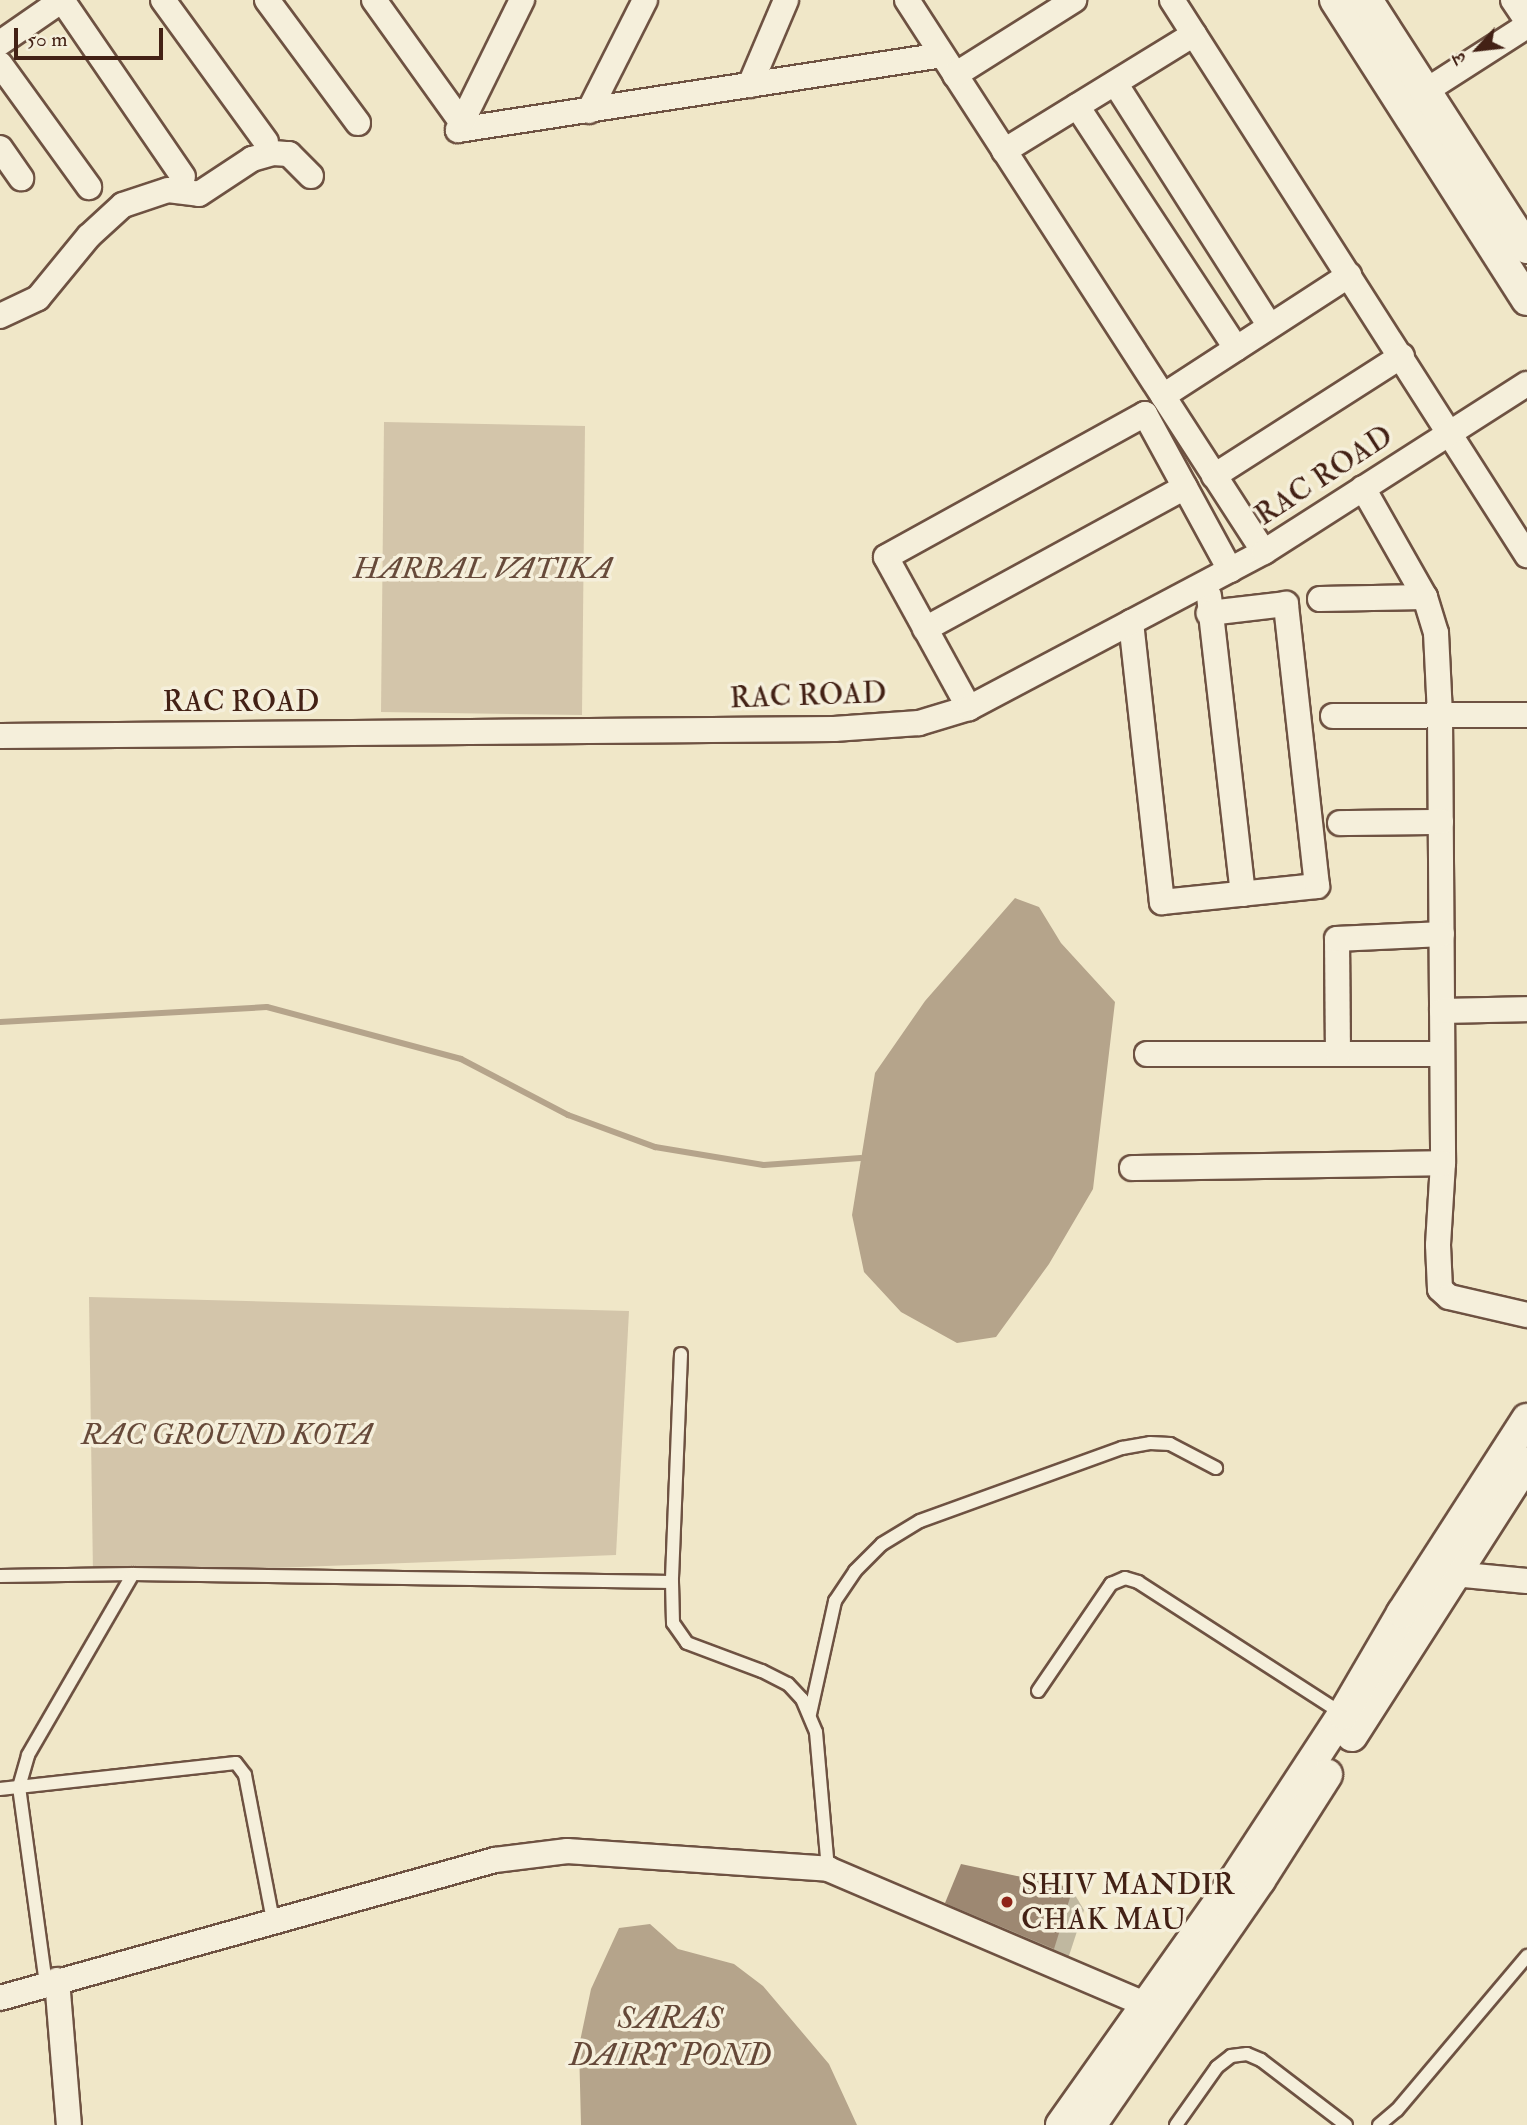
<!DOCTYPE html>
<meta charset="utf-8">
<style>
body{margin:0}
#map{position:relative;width:1527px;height:2125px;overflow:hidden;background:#f0e7c8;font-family:"IM FELL Double Pica","Noto Serif Devanagari",serif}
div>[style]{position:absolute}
.green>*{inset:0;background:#d3c5aa}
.water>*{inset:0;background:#b5a48b}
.shadow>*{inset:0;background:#0003}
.stream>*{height:6px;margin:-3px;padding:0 3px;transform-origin:3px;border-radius:3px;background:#b5a48b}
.building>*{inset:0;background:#9d8872}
.roads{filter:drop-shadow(2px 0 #6e5242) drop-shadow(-2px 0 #6e5242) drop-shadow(0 2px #6e5242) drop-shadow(0 -2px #6e5242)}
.service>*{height:12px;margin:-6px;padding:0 6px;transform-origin:6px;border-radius:6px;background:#f5efdb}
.minor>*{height:24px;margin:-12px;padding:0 12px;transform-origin:12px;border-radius:12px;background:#f5efdb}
.tertiary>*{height:30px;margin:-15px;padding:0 15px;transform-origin:15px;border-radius:15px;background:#f5efdb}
.dots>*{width:19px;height:19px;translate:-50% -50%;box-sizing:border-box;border:4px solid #f5efdb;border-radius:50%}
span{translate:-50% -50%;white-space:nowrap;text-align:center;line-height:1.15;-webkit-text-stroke:7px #f5efdb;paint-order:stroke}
.street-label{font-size:30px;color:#432115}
.park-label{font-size:30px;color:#674a3a;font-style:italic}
.poi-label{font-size:30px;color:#432115}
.left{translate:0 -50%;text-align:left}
.water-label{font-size:32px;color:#654838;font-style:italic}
.north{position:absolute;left:1443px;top:14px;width:70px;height:70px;-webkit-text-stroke:5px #f5efdb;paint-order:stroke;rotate:243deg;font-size:19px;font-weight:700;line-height:28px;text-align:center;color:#432115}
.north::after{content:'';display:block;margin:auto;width:24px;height:32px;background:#432115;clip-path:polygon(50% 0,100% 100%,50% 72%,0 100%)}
.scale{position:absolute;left:14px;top:28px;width:149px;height:32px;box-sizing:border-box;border:4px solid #432115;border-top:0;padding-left:9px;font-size:21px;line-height:24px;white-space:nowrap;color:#432115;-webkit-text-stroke:5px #f5efdb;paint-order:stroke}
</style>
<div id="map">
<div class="green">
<div style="clip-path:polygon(384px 422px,585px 426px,582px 715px,381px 712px)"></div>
<div style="clip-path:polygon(89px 1297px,629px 1311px,616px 1555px,93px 1575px)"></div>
</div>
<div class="water">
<div style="clip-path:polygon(1015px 898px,1039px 907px,1061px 943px,1115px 1002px,1093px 1189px,1049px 1264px,996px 1337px,957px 1343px,901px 1312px,864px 1272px,852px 1215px,875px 1073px,925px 1001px)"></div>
<div style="clip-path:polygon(650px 1924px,678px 1949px,734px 1964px,763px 1986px,829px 2064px,857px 2125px,581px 2125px,579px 2046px,591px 1989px,619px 1928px)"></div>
</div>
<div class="shadow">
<div style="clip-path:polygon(1072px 1890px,1084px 1910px,1065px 1968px,959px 1923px,947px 1903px)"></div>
</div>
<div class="stream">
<div style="left:0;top:1022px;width:267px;rotate:-3.2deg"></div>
<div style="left:267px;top:1007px;width:201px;rotate:15deg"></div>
<div style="left:461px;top:1059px;width:121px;rotate:27.6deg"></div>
<div style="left:568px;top:1115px;width:93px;rotate:20.2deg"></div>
<div style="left:655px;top:1147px;width:110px;rotate:9.4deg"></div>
<div style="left:764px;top:1165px;width:97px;rotate:-4.1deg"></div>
</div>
<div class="building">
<div style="clip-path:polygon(961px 1864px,1073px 1888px,1054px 1949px,945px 1903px)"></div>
</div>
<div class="roads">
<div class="service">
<div style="left:681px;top:1354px;width:228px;rotate:92.3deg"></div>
<div style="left:672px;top:1582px;width:41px;rotate:88.6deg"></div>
<div style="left:673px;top:1623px;width:24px;rotate:55deg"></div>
<div style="left:687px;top:1643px;width:80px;rotate:20.5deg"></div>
<div style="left:762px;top:1671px;width:29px;rotate:27deg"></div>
<div style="left:788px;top:1684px;width:21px;rotate:47deg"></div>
<div style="left:802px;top:1699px;width:36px;rotate:67deg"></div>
<div style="left:816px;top:1732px;width:138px;rotate:85deg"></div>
<div style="left:0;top:1576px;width:133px;rotate:-0.9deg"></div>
<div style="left:133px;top:1574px;width:539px;rotate:0.85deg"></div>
<div style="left:1038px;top:1691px;width:130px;rotate:-55.7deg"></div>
<div style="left:1111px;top:1584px;width:15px;rotate:-23deg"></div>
<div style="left:1125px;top:1578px;width:14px;rotate:17deg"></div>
<div style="left:1138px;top:1582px;width:244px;rotate:32.8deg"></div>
<div style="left:810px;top:1714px;width:116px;rotate:-77.5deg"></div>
<div style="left:835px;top:1601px;width:36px;rotate:-56deg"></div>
<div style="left:855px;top:1571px;width:38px;rotate:-45deg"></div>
<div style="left:882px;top:1544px;width:44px;rotate:-31.2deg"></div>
<div style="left:920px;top:1521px;width:215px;rotate:-19.9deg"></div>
<div style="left:1122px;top:1448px;width:28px;rotate:-10deg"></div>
<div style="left:1150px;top:1443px;width:20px;rotate:3deg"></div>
<div style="left:1170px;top:1444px;width:52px;rotate:27.6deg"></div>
<div style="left:0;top:1789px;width:237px;rotate:-6.3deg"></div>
<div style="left:236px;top:1763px;width:15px;rotate:53deg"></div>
<div style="left:245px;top:1775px;width:148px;rotate:79.1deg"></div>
<div style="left:46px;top:1984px;width:199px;rotate:-97.8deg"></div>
<div style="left:19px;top:1787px;width:33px;rotate:-74deg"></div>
<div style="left:28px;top:1755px;width:209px;rotate:-59.9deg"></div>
<div style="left:1176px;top:2125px;width:71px;rotate:-54.7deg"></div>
<div style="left:1217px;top:2067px;width:18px;rotate:-38deg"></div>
<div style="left:1231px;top:2056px;width:16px;rotate:-7deg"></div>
<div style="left:1247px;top:2054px;width:15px;rotate:23deg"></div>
<div style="left:1261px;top:2060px;width:107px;rotate:37.4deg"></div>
<div style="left:1379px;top:2125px;width:23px;rotate:-40deg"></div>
<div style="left:1397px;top:2110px;width:202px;rotate:-49.8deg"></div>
</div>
<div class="minor">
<div style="left:163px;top:0;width:175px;rotate:54deg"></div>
<div style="left:267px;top:0;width:153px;rotate:53.5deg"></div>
<div style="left:374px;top:0;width:151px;rotate:54.4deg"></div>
<div style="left:907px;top:0;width:657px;rotate:57.11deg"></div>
<div style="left:1172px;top:0;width:659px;rotate:57.4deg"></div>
<div style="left:1513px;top:0;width:25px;rotate:56deg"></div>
<div style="left:0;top:43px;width:75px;rotate:-34.7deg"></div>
<div style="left:62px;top:0;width:214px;rotate:55.6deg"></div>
<div style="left:0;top:64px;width:152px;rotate:54.1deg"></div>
<div style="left:955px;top:75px;width:141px;rotate:-32.2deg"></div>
<div style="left:1115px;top:83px;width:288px;rotate:57.5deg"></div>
<div style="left:750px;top:85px;width:92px;rotate:-67deg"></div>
<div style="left:1410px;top:101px;width:139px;rotate:-32.7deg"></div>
<div style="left:1077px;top:106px;width:290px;rotate:56.7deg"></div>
<div style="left:589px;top:111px;width:124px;rotate:-63.2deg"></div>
<div style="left:458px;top:130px;width:489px;rotate:-8.8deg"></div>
<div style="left:458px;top:130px;width:145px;rotate:-63.8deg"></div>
<div style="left:0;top:148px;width:37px;rotate:55deg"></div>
<div style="left:1004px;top:151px;width:223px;rotate:-31.6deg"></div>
<div style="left:0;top:316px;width:42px;rotate:-25.3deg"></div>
<div style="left:38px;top:298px;width:80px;rotate:-50.6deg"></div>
<div style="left:89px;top:236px;width:46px;rotate:-42.4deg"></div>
<div style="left:123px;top:205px;width:47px;rotate:-18.4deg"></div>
<div style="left:168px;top:190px;width:31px;rotate:7deg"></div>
<div style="left:199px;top:194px;width:64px;rotate:-33.4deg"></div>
<div style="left:252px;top:159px;width:22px;rotate:-16deg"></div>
<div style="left:273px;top:153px;width:16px;rotate:4deg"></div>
<div style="left:289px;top:154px;width:31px;rotate:45deg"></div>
<div style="left:1163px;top:396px;width:222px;rotate:-33deg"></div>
<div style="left:1214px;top:476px;width:223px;rotate:-32.6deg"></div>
<div style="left:1363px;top:488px;width:125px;rotate:60.4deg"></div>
<div style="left:1425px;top:597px;width:38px;rotate:73deg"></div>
<div style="left:1436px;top:633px;width:83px;rotate:87.2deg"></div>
<div style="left:1440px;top:716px;width:447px;rotate:89.6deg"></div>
<div style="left:1443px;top:1163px;width:82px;rotate:93.5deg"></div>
<div style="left:1438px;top:1245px;width:44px;rotate:87.4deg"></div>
<div style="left:1440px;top:1289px;width:12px;rotate:42deg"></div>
<div style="left:1449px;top:1297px;width:80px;rotate:13deg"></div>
<div style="left:1209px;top:596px;width:300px;rotate:83.5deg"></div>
<div style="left:1320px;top:599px;width:105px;rotate:-1.1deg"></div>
<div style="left:1131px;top:622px;width:282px;rotate:83.7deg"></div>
<div style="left:1162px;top:902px;width:156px;rotate:-5.9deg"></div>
<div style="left:1317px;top:886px;width:284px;rotate:-96.3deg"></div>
<div style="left:1286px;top:604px;width:78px;rotate:173.3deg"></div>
<div style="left:925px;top:629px;width:296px;rotate:-28.6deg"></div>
<div style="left:969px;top:708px;width:172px;rotate:-118.8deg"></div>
<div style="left:886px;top:557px;width:296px;rotate:-28.9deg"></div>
<div style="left:1145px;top:414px;width:178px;rotate:61.4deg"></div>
<div style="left:1333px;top:716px;width:194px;rotate:-0.3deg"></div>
<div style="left:0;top:736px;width:834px;rotate:-0.48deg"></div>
<div style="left:834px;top:729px;width:85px;rotate:-4deg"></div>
<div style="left:919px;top:723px;width:52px;rotate:-16.7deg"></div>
<div style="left:969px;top:708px;width:334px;rotate:-27.9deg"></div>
<div style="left:1264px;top:552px;width:312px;rotate:-32.6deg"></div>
<div style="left:1340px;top:823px;width:101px;rotate:-0.6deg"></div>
<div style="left:1442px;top:1011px;width:85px;rotate:-1.3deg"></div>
<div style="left:1147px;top:1054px;width:295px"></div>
<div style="left:1338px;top:1054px;width:115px;rotate:-90.5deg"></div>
<div style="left:1337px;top:939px;width:105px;rotate:-2.7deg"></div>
<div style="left:1132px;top:1168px;width:311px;rotate:-0.9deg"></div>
<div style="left:1454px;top:1574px;width:73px;rotate:5.5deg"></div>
<div style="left:57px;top:1980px;width:145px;rotate:85.3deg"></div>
<div style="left:0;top:1998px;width:514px;rotate:-15.58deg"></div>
<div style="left:495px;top:1860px;width:73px;rotate:-7.1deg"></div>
<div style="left:567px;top:1851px;width:262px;rotate:3.9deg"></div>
<div style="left:828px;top:1869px;width:345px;rotate:23.1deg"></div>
</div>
<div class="tertiary">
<div style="left:1335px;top:0;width:356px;rotate:57.4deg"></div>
<div style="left:1367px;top:0;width:295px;rotate:57.2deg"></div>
<div style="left:1352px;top:1736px;width:325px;rotate:-57.4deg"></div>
<div style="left:1061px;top:2125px;width:301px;rotate:-54.7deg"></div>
<div style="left:1235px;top:1879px;width:197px;rotate:-56.8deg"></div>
<div style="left:1343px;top:1714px;width:117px;rotate:-59.7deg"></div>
<div style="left:1402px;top:1613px;width:231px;rotate:-57.2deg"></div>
<div style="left:1091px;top:2125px;width:298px;rotate:-55.4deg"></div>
<div style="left:1260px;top:1880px;width:125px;rotate:-57.5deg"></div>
</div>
</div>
<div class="dots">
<div style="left:1007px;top:1902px;background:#8f2418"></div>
</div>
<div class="street-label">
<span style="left:1324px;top:476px;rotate:-33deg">RAC ROAD</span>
<span style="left:808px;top:696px;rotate:-2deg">RAC ROAD</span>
<span style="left:241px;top:702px">RAC ROAD</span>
</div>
<div class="park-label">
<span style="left:483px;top:569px">HARBAL VATIKA</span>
<span style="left:227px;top:1435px">RAC GROUND KOTA</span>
</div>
<div class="poi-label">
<span class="left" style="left:1021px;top:1902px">SHIV MANDIR<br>CHAK MAU</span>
</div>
<div class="water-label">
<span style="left:670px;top:2037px">SARAS<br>DAIRY POND</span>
</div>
<div class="north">उ</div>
<div class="scale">50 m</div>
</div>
